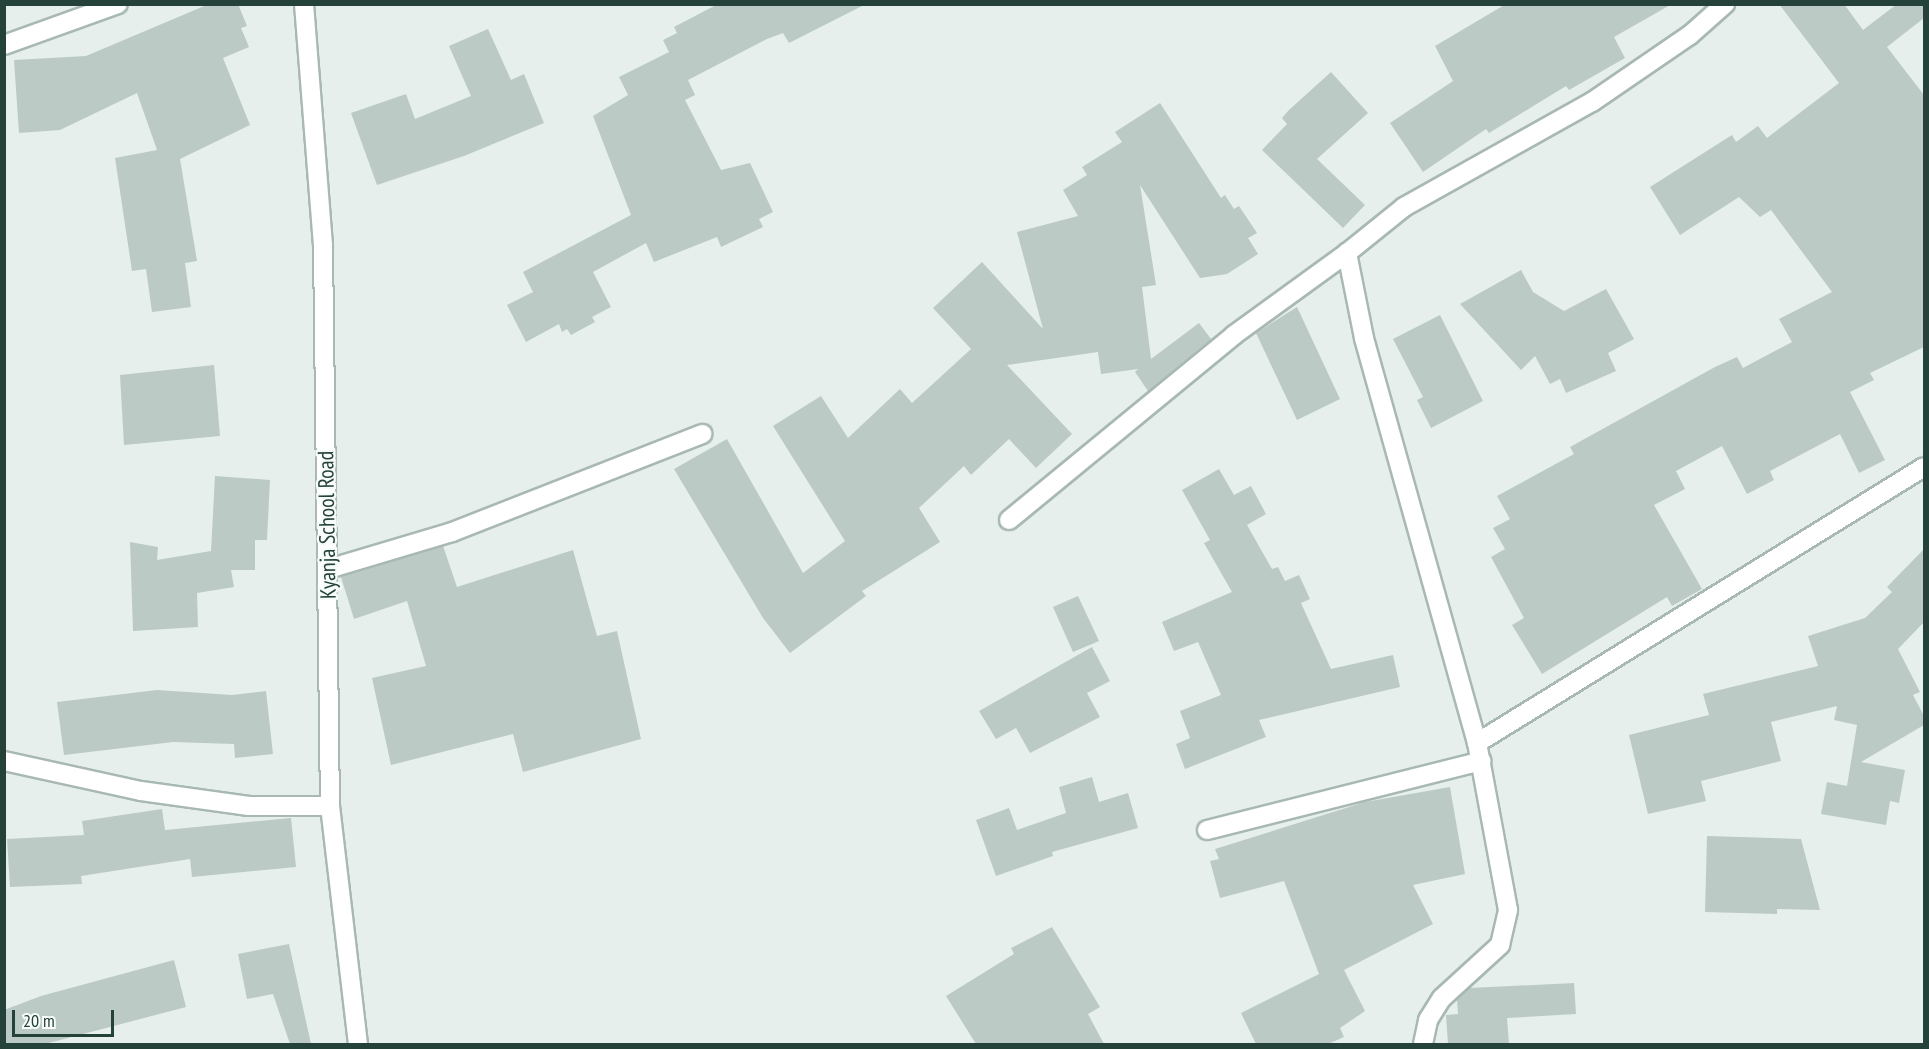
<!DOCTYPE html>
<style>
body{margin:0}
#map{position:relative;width:1929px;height:1049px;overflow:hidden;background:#e6efeb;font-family:"PT Sans Narrow",sans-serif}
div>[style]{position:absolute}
.building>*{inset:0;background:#bbcac4}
.roads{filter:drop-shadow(2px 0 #a8b8b2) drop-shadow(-2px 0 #a8b8b2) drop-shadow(0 2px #a8b8b2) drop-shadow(0 -2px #a8b8b2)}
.minor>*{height:18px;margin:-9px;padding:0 9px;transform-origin:9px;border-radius:9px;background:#fff}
span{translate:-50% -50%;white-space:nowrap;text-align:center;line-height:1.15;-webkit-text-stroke:4.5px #f7fbf9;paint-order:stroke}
.street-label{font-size:22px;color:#24423a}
.frame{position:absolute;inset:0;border:6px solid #24423a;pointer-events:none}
.scale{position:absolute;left:12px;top:1010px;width:102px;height:27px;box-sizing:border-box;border:3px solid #24423a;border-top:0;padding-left:8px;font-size:18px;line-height:21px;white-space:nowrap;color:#24423a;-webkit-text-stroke:4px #f7fbf9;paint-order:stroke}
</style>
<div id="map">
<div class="building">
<div style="clip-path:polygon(209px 4px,238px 4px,247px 26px,241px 28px,249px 47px,223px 58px,250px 125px,180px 159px,197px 261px,185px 263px,191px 307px,152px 312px,146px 269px,132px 271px,115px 158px,157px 150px,137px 93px,60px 130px,19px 133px,14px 60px,86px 56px)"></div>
<div style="clip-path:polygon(718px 4px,866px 4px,789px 43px,783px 33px,767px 39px,688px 80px,695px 95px,685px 100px,721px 170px,750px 163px,773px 212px,759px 219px,763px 227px,721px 247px,717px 237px,654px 262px,646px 243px,593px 272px,611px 307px,592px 317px,595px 322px,571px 335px,567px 329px,562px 332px,559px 324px,526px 342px,507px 305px,533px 292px,523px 272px,631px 215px,593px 116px,628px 95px,619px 77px,669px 52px,663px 40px,677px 33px,674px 27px)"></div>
<div style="clip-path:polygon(1506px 4px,1672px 4px,1614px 37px,1625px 58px,1569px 90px,1566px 86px,1489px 133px,1486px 129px,1423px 172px,1390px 123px,1453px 81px,1435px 46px)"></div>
<div style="clip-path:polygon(1779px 4px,1844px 4px,1863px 30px,1897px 4px,1924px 4px,1924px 18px,1887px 47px,1924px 95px,1924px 347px,1870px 373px,1874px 380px,1850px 392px,1885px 460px,1859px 473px,1840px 434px,1770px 471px,1774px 480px,1747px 494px,1722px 446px,1676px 471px,1685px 489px,1654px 505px,1702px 589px,1672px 606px,1667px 597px,1542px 674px,1512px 625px,1524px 618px,1491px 557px,1505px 549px,1493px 528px,1510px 519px,1497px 496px,1574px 454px,1570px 447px,1715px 367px,1737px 357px,1743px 368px,1792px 342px,1779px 319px,1832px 292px,1771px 210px,1760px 217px,1739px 197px,1680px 235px,1650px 187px,1732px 135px,1736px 142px,1758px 126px,1767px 138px,1839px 83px)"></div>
<div style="clip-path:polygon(488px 29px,511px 80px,524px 74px,544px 123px,464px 156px,377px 185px,351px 113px,406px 94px,415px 119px,471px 96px,449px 46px)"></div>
<div style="clip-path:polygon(1331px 72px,1368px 113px,1317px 159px,1365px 205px,1343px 228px,1262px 150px,1287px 124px,1282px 118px,1289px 110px)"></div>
<div style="clip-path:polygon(1160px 103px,1221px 198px,1225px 195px,1234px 209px,1239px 206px,1257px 233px,1248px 238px,1258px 254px,1227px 274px,1200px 278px,1140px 185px,1156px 285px,1142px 287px,1151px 359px,1199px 323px,1211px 339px,1148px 391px,1135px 372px,1138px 369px,1101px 374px,1098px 352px,1007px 365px,1072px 434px,1036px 468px,1009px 439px,971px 475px,964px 466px,919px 508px,940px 542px,862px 591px,866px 596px,790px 653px,763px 618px,674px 469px,727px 439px,803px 573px,845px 541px,773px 426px,821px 396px,848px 438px,900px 389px,912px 403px,971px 349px,933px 308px,982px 262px,1043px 329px,1017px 232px,1078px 216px,1063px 190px,1087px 175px,1082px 167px,1122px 142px,1115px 132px)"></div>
<div style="clip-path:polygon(1521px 270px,1533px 292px,1564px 311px,1606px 289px,1634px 339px,1608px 353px,1616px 371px,1566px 393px,1560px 379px,1550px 384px,1535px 356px,1521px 370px,1460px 304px)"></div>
<div style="clip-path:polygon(1297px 307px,1340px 399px,1297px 420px,1256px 333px)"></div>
<div style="clip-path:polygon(1440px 315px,1483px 401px,1431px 428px,1417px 400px,1423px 397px,1393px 339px)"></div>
<div style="clip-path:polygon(214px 365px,220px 436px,124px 445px,120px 375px)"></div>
<div style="clip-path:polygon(1219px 469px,1234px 495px,1251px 486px,1266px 514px,1247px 525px,1272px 569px,1278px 567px,1285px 581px,1299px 575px,1310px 599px,1301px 603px,1331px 669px,1393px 655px,1400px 687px,1259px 720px,1266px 737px,1185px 769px,1176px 744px,1190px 738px,1180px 711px,1221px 695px,1198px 642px,1174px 651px,1162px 622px,1232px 592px,1204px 543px,1210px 540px,1182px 490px)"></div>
<div style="clip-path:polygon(215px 476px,270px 480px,267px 540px,255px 540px,255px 570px,231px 570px,234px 587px,197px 593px,198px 627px,133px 631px,130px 542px,158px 547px,157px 560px,211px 551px)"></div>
<div style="clip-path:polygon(443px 546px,457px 587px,573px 550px,597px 636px,617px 631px,641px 739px,523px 772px,513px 734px,391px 765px,372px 678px,426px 666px,407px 601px,354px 619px,341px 577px)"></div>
<div style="clip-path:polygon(1924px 549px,1924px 622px,1898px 649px,1920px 692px,1913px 695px,1924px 716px,1924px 725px,1861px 762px,1905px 770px,1899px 803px,1890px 801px,1886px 825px,1821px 814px,1827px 782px,1847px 786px,1857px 725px,1834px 720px,1837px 706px,1771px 722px,1781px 761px,1701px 781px,1706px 801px,1648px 814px,1629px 735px,1709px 715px,1703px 694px,1818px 666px,1808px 636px,1865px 618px,1892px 592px,1887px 587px)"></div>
<div style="clip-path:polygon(1078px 596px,1099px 641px,1073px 652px,1053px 607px)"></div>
<div style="clip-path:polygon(1092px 647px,1110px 681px,1087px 693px,1100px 717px,1030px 753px,1016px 728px,996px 739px,979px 711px)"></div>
<div style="clip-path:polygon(157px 690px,232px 695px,266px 691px,273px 754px,235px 758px,234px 744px,173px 742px,64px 755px,57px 702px)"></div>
<div style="clip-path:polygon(1092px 777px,1099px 802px,1128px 793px,1138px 828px,1052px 852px,1053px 856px,996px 876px,976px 820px,1009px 808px,1017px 830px,1066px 813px,1059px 787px)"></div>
<div style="clip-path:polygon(1450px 787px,1465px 874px,1413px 885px,1433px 924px,1344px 970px,1365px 1011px,1340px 1028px,1344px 1037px,1328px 1044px,1256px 1044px,1241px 1013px,1319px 974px,1284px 881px,1220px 898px,1210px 861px,1219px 859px,1215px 849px,1365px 802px)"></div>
<div style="clip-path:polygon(162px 809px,165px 830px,291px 818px,296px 867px,192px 877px,190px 859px,81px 876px,82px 884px,10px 887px,7px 839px,84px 835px,82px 821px)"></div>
<div style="clip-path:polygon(1707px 836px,1801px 839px,1820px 910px,1777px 909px,1777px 914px,1705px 912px)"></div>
<div style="clip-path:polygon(1052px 927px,1100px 1007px,1088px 1014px,1104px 1044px,976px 1044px,946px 996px,1014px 954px,1011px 948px)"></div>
<div style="clip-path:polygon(289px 944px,311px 1044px,290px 1044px,273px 994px,247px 999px,238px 954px)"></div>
<div style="clip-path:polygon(174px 960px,186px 1007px,45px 1044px,4px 1044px,4px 1010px,41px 996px)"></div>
<div style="clip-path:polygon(1574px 983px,1576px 1014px,1507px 1018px,1509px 1044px,1448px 1044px,1446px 1015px,1458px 1014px,1457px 999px,1469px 988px)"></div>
</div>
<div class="roads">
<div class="minor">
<div style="left:304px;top:4px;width:242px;rotate:85.5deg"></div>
<div style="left:323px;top:245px;width:561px;rotate:89.29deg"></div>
<div style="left:330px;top:806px;width:240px;rotate:83.3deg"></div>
<div style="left:4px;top:45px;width:121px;rotate:-19.8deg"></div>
<div style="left:1009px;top:520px;width:291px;rotate:-39.4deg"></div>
<div style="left:1234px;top:335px;width:140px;rotate:-36deg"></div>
<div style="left:328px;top:569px;width:129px;rotate:-16.6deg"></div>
<div style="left:452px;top:532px;width:269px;rotate:-21.4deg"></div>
<div style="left:1477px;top:743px;width:525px;rotate:-31.69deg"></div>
<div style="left:4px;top:761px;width:140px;rotate:12.4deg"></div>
<div style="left:141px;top:791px;width:109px;rotate:7.9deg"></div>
<div style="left:249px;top:806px;width:81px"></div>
<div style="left:1207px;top:830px;width:283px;rotate:-14.1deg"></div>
<div style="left:1423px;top:1044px;width:25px;rotate:-78deg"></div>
<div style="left:1428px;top:1020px;width:26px;rotate:-58deg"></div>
<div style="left:1442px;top:998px;width:79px;rotate:-42.4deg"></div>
<div style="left:1500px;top:945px;width:36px;rotate:-77deg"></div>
<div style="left:1508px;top:910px;width:170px;rotate:-100.5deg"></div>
<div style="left:1477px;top:743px;width:420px;rotate:-105.6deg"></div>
<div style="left:1364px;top:338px;width:87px;rotate:-101.3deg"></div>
<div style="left:1347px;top:253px;width:73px;rotate:-38.9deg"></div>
<div style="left:1404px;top:207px;width:215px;rotate:-29.2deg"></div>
<div style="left:1592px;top:102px;width:119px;rotate:-34.4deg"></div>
<div style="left:1690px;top:35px;width:47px;rotate:-41.5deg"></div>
</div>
</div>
<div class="street-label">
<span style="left:327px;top:525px;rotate:-91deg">Kyanja School Road</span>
</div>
<div class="frame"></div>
<div class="scale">20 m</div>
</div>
